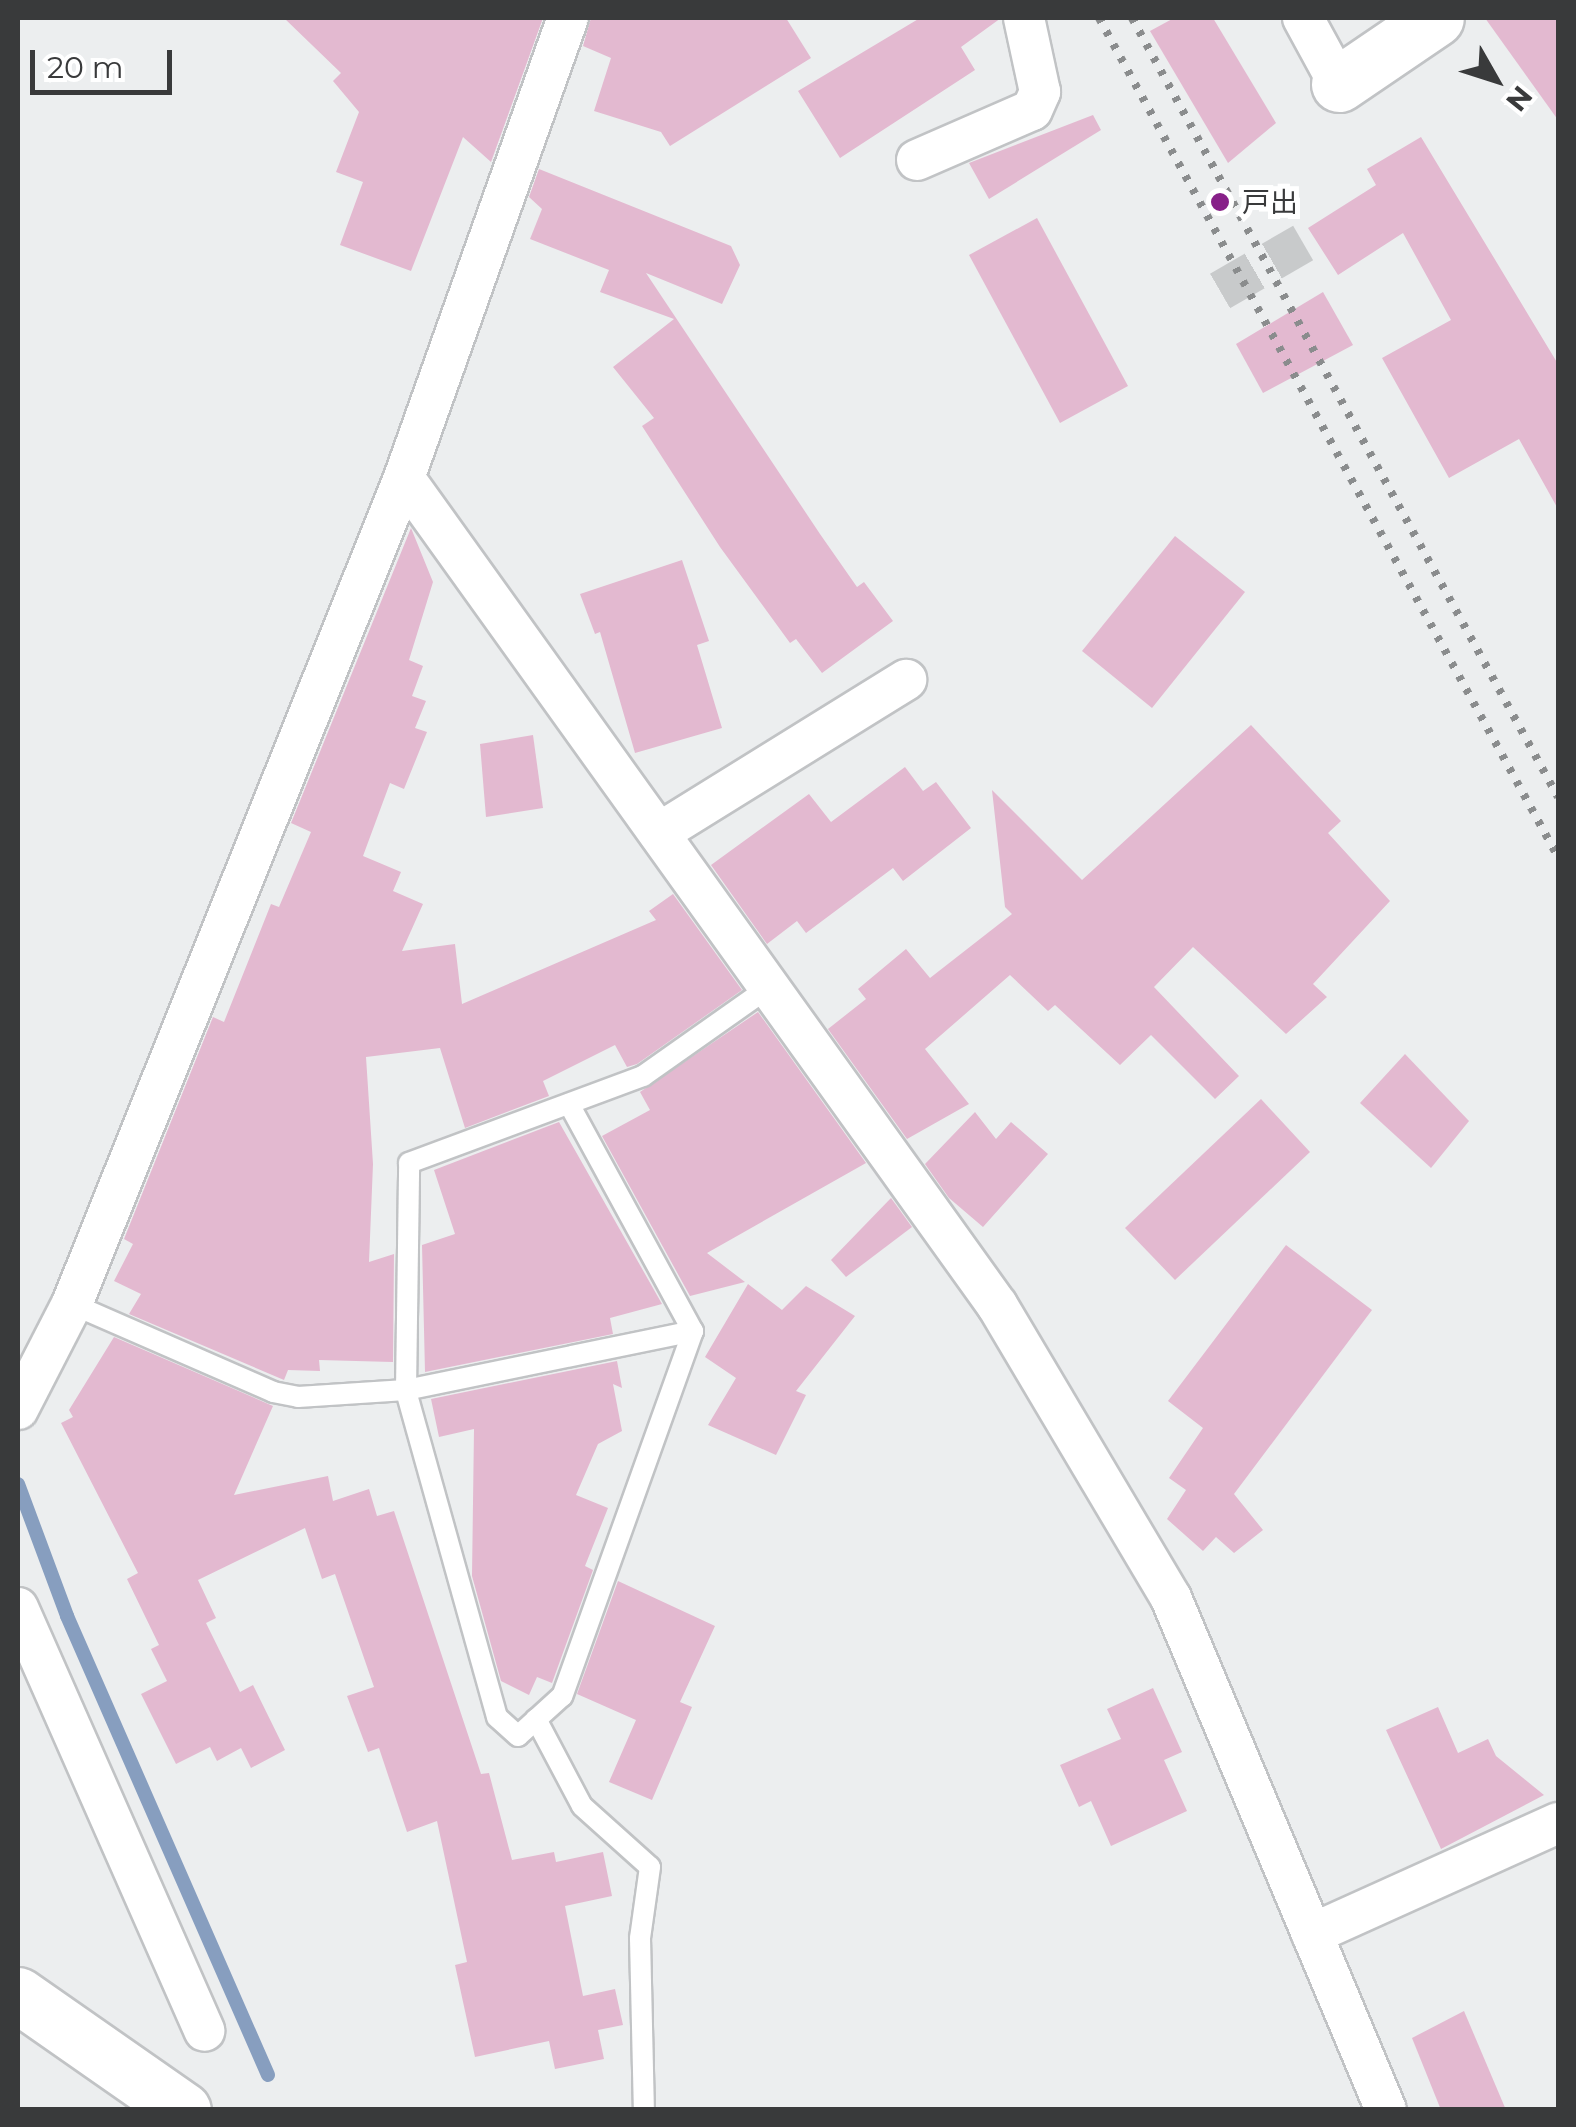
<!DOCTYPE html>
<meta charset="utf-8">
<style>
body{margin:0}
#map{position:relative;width:1576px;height:2127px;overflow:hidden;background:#eceeef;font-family:Montserrat,"Noto Sans JP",sans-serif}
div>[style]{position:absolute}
.stream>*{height:14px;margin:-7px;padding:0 7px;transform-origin:7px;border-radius:7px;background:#879ebf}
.building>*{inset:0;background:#e3b9d0}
.street-tunnel>*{height:40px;margin-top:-20px;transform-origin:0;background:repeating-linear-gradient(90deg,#c8cacb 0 40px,transparent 0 60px)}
.roads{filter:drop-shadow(2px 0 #c1c3c5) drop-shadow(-2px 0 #c1c3c5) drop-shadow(0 2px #c1c3c5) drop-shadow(0 -2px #c1c3c5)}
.lane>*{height:20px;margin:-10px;padding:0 10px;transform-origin:10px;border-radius:10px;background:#fff}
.street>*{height:40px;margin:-20px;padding:0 20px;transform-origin:20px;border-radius:20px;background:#fff}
.secondary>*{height:55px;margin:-27.5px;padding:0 27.5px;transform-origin:27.5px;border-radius:27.5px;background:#fff}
.rail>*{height:8px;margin-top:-4px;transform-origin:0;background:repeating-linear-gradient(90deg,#8a8c8d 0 5px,transparent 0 15px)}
.dots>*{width:28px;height:28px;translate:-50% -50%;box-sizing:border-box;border:5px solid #fff;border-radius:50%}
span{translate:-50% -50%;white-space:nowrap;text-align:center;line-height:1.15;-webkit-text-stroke:10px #fff;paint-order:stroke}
.poi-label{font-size:28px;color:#393a3b}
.left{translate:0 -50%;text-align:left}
.frame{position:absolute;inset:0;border:20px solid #393a3b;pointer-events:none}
.north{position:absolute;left:1446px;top:30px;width:100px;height:100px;-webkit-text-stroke:8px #fff;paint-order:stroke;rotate:129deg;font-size:28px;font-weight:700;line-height:40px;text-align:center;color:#393a3b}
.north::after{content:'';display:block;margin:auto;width:35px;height:45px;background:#393a3b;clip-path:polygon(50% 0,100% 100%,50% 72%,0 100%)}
.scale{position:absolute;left:30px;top:50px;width:142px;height:45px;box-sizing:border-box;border:5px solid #393a3b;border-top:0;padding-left:12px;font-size:30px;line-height:35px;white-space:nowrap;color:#393a3b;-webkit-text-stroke:8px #fff;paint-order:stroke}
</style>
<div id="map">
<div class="stream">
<div style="left:18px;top:1484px;width:141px;rotate:69.6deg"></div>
<div style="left:67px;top:1616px;width:501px;rotate:66.35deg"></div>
</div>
<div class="building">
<div style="clip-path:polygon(284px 18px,543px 18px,491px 162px,463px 137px,411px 271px,340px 245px,363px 182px,336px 172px,359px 112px,333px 81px,341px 73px)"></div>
<div style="clip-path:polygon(591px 18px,786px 18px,811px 58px,670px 146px,661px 132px,594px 111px,611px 58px,583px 46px)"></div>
<div style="clip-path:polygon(920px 18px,1001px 18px,961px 47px,975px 70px,840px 158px,798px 91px)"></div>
<div style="clip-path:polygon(1174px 18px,1213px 18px,1276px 123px,1228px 163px,1150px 31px)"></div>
<div style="clip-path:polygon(1485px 18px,1558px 18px,1558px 120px)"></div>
<div style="clip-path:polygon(1093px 115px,1101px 130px,989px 199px,969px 163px)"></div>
<div style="clip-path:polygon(1421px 137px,1558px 364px,1558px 509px,1519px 439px,1449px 478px,1382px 358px,1451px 320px,1403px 233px,1338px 275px,1308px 228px,1376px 185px,1367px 169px)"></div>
<div style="clip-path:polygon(539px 169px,731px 246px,740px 265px,722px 304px,646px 273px,820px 534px,857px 587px,864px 582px,893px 621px,822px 673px,796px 639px,790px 643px,720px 547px,642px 426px,654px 418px,613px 367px,674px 319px,600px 292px,609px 270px,530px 239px,542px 209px,529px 197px)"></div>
<div style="clip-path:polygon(1037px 218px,1128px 386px,1060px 423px,969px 255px)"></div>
<div style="clip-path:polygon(1323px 292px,1353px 345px,1263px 393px,1236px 344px)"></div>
<div style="clip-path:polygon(411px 528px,433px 582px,409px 660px,423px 666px,412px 696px,426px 701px,415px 728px,427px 732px,404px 789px,390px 783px,363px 856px,401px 872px,393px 891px,423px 904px,402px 951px,455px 944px,462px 1004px,656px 920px,649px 911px,673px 894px,742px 990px,637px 1064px,627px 1067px,615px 1045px,543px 1081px,549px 1096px,465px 1128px,440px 1048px,366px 1057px,373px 1164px,369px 1262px,394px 1254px,393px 1362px,319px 1360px,320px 1371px,288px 1370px,284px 1380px,129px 1314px,141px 1294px,114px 1281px,133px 1244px,124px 1239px,213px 1017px,224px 1022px,271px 904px,279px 907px,311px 832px,291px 823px)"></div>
<div style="clip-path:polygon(1175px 536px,1245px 592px,1152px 708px,1082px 651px)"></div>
<div style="clip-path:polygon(682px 560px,709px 641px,697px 645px,722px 728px,635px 753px,600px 632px,595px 634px,580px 594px)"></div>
<div style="clip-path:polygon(1251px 725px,1341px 821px,1328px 833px,1390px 901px,1313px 984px,1327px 997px,1286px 1034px,1193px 947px,1154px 987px,1239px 1076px,1215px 1099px,1151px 1035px,1120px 1065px,1055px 1005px,1048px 1011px,1010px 975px,925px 1049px,969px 1104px,907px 1139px,828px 1029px,866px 999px,858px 989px,906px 949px,930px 978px,1012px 914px,1005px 907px,992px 790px,1082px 880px)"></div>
<div style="clip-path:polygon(533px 735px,543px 808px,486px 817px,480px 744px)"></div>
<div style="clip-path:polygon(905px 767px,923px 791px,936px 782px,971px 828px,903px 881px,893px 868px,806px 933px,797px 921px,767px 944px,711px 865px,809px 794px,831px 822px)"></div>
<div style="clip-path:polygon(758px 1012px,866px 1163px,707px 1253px,745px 1282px,690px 1296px,602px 1136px,650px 1110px,640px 1092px)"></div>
<div style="clip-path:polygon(1405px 1054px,1469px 1121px,1431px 1168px,1360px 1103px)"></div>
<div style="clip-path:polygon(1261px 1099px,1310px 1152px,1175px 1280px,1125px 1228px)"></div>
<div style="clip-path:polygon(975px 1112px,996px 1139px,1011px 1122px,1048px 1154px,983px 1227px,949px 1198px,925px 1164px)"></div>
<div style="clip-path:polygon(559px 1122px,662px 1304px,610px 1318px,613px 1334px,425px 1372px,422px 1245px,455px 1234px,434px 1170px)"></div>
<div style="clip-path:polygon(891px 1198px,912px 1227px,846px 1277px,831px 1260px)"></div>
<div style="clip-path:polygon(1286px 1245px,1372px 1310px,1234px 1494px,1263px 1530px,1234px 1553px,1216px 1537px,1203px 1551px,1167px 1519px,1186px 1490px,1169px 1478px,1203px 1428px,1168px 1401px)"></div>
<div style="clip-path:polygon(748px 1284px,782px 1310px,806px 1286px,855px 1316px,796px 1391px,806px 1395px,776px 1455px,708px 1425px,736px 1378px,705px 1357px)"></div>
<div style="clip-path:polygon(114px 1337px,273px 1406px,234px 1495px,328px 1476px,333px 1501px,369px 1489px,377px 1516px,394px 1511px,481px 1774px,489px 1773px,512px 1860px,554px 1852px,556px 1862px,603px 1852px,612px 1896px,565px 1906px,583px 1996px,615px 1989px,623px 2025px,598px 2030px,604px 2059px,555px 2069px,549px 2041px,475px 2057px,455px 1965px,467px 1962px,437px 1821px,407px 1832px,379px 1748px,368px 1752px,347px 1696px,374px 1687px,335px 1574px,322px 1579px,305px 1528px,198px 1580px,216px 1618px,206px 1623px,240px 1692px,253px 1685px,285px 1750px,251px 1768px,241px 1748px,217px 1761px,210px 1747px,176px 1764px,141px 1694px,167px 1681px,151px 1649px,159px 1645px,127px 1579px,138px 1573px,61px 1423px,73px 1417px,69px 1410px)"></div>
<div style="clip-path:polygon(617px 1361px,622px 1388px,613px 1384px,622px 1431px,598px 1444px,576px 1495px,608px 1508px,585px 1566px,593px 1570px,552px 1683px,537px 1677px,529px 1695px,501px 1681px,472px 1576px,474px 1429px,439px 1437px,431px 1399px)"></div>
<div style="clip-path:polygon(618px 1581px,715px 1626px,680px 1702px,692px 1707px,652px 1800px,609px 1782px,636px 1720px,577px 1694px)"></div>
<div style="clip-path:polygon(1153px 1688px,1182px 1752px,1164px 1760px,1187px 1811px,1111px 1846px,1091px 1801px,1079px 1807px,1060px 1765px,1121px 1739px,1107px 1709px)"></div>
<div style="clip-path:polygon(1438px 1707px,1458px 1753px,1488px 1739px,1496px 1756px,1544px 1795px,1441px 1849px,1386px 1730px)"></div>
<div style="clip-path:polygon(1464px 2011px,1506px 2110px,1441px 2110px,1412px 2038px)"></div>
</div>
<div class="street-tunnel">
<div style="left:1220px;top:291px;width:96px;rotate:-30deg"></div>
</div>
<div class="roads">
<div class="lane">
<div style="left:569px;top:1104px;width:259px;rotate:61.4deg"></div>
<div style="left:693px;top:1331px;width:388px;rotate:109.7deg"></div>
<div style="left:562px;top:1696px;width:59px;rotate:137.7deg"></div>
<div style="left:518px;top:1736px;width:28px;rotate:-138deg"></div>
<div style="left:497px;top:1717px;width:339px;rotate:-105.6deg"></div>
<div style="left:406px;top:1390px;width:227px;rotate:-89.2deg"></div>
<div style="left:409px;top:1163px;width:250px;rotate:-20.4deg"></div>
<div style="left:643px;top:1076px;width:154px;rotate:-35.2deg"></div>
<div style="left:72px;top:1304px;width:219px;rotate:23.6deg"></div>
<div style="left:273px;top:1392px;width:25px;rotate:11deg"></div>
<div style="left:298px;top:1397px;width:108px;rotate:-3.7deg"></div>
<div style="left:406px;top:1390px;width:293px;rotate:-11.6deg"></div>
<div style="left:536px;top:1719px;width:98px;rotate:62.1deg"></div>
<div style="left:582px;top:1806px;width:91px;rotate:41.9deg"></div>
<div style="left:650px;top:1867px;width:72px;rotate:98deg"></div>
<div style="left:640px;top:1938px;width:172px;rotate:88.7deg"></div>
</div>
<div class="street">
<div style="left:1303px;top:18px;width:75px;rotate:61.4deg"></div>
<div style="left:917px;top:160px;width:125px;rotate:-23.5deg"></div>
<div style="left:1032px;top:110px;width:20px;rotate:-66deg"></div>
<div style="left:1040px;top:92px;width:76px;rotate:-102.2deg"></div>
<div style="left:404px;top:478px;width:1018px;rotate:54.36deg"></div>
<div style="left:997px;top:1305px;width:341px;rotate:59.3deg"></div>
<div style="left:1171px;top:1598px;width:555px;rotate:67.22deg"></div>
<div style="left:659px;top:833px;width:291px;rotate:-31.8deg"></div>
<div style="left:18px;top:1409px;width:118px;rotate:-62.8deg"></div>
<div style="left:72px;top:1304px;width:890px;rotate:-68.1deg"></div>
<div style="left:404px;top:478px;width:488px;rotate:-70.4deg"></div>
<div style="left:18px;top:1608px;width:462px;rotate:66.2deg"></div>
<div style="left:1312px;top:1934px;width:270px;rotate:-24.3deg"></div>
</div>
<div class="secondary">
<div style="left:1339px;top:84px;width:117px;rotate:-34.2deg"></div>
<div style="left:18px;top:1995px;width:201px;rotate:34.9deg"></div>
</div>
</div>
<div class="rail">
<div style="left:1099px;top:18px;width:956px;rotate:61.32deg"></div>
<div style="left:1132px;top:18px;width:888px;rotate:61.33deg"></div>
</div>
<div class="dots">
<div style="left:1220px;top:202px;background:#872088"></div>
</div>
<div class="poi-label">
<span class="left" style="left:1242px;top:202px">戸出</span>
</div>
<div class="frame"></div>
<div class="north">N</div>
<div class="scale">20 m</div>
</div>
